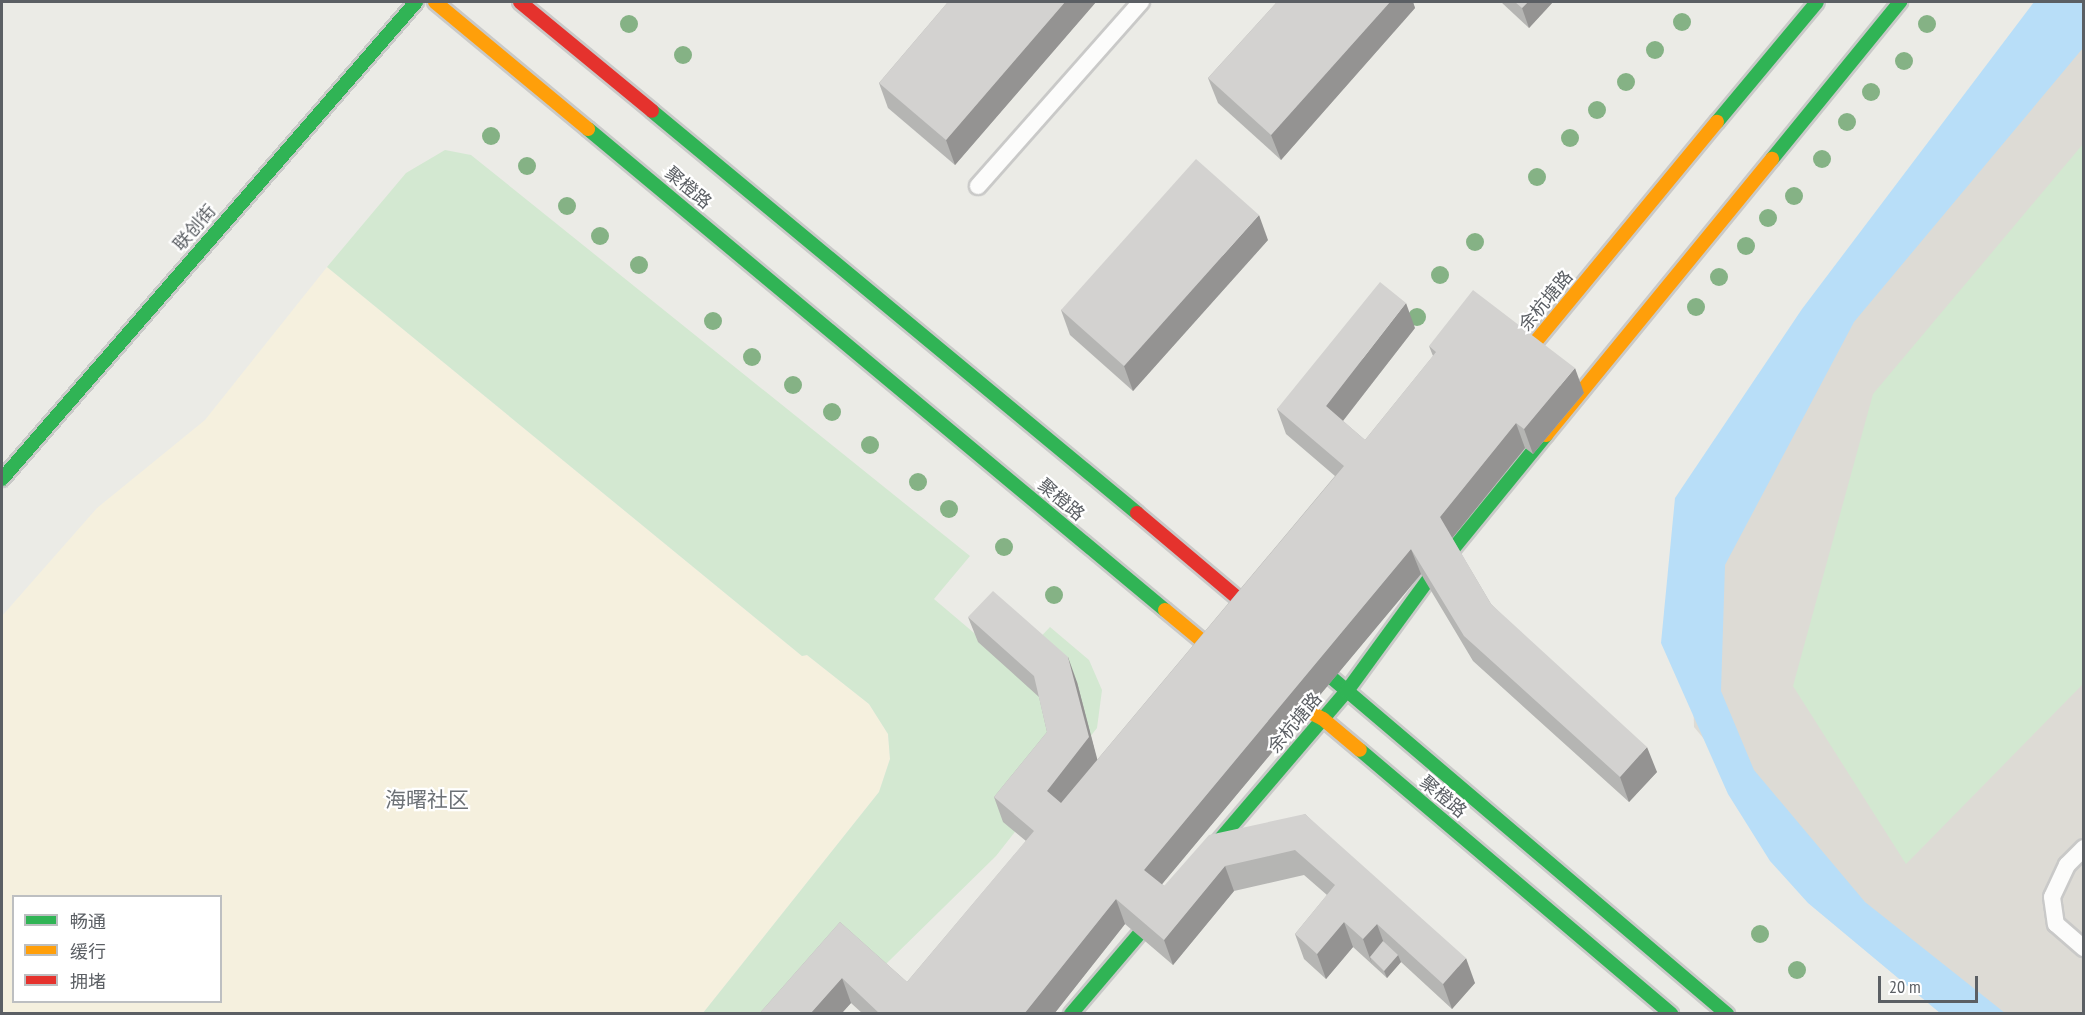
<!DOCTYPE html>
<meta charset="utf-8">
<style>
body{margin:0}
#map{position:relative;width:2085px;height:1015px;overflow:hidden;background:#ebebe6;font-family:"PT Sans Narrow","Noto Sans SC",sans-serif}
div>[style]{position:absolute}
.commercial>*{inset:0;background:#f5f0de}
.education>*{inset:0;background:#dddbd5}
.green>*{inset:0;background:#d3e8d1}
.water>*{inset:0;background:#b8def8}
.roads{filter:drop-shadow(2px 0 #c9c9c8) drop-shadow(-2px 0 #c9c9c8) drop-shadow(0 2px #c9c9c8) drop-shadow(0 -2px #c9c9c8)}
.lane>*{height:16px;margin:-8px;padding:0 8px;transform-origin:8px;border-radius:8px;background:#fcfcfb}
.fast>*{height:14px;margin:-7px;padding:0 7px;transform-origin:7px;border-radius:7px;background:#30b455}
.slow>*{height:14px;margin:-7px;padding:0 7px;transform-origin:7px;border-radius:7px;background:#ff9f0a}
.jam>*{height:14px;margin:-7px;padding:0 7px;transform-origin:7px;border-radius:7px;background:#e5322d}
.trees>*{width:18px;height:18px;margin:-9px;border-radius:50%;background:#85b285}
.wall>*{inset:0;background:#b5b5b3}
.shaded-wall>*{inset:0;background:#949392}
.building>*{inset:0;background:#d3d2d0}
span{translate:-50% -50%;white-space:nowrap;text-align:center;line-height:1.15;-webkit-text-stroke:4.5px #fff;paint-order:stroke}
.street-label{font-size:18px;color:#5b5f64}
.quarter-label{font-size:21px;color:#6c7176}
.frame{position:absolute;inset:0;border:3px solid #5b5f64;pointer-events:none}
.legend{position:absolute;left:12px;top:895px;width:210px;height:108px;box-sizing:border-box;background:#fff;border:2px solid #bdbfc1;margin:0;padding:8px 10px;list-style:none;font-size:18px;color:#5b5f64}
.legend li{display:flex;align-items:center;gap:12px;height:30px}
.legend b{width:30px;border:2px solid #bdbfc1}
.scale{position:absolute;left:1878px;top:976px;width:100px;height:27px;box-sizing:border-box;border:3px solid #5b5f64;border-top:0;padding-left:8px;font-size:18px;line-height:21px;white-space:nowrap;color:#5b5f64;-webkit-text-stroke:4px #fff;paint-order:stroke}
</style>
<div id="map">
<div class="commercial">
<div style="clip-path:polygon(evenodd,327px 267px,802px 656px,807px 655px,869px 704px,888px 734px,890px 759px,879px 792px,703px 1013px,2px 1014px,2px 616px,97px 508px,205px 420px,327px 267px,14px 896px,220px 896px,220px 1002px,14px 1002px,14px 896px)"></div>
</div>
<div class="education">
<div style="clip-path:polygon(2083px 20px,2083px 1013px,1964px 1013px,1867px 935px,1694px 727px,1688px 530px)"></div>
</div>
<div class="green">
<div style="clip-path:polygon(2083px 144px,2083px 684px,1906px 864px,1793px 686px,1873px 394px)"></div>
<div style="clip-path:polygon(445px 150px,471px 155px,970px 556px,934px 599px,1013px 666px,1050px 627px,1089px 660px,1102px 690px,1097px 728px,996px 856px,836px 1013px,703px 1013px,879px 792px,890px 759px,888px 734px,869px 704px,807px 655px,802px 656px,327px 267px,406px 173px)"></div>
</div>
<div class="water">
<div style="clip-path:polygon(2034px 2px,2083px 2px,2083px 48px,1854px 322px,1725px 565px,1721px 691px,1754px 770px,1865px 902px,2005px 1013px,1940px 1013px,1808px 903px,1770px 861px,1728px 794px,1661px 643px,1675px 498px,1802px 309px)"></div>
</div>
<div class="roads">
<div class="lane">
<div style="left:978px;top:186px;width:246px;rotate:-48.5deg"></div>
<div style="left:2084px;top:848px;width:24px;rotate:135deg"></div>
<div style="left:2067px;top:865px;width:35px;rotate:115deg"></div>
<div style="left:2052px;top:897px;width:27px;rotate:82deg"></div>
<div style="left:2056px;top:924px;width:37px;rotate:41deg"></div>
</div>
<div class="fast">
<div style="left:652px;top:111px;width:630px;rotate:39.65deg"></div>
<div style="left:1717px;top:122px;width:156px;rotate:-50.2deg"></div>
<div style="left:588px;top:129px;width:751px;rotate:39.82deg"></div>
<div style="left:1772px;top:159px;width:203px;rotate:-50.8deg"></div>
<div style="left:2px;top:479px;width:632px;rotate:-49.04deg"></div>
<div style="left:1319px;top:667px;width:536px;rotate:40.38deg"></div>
<div style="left:1360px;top:750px;width:408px;rotate:40.3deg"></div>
<div style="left:1199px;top:864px;width:228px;rotate:-49.5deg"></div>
<div style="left:1347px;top:691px;width:142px;rotate:-53.9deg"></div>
<div style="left:1431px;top:576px;width:182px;rotate:-50.8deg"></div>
<div style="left:1071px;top:1014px;width:150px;rotate:-49.6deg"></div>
</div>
<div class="slow">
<div style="left:435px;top:2px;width:199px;rotate:39.7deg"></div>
<div style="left:1509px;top:374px;width:327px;rotate:-50.5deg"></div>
<div style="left:1546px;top:435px;width:357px;rotate:-50.7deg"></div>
<div style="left:1165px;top:610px;width:114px;rotate:39.7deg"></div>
<div style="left:1253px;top:683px;width:79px;rotate:27.2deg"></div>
<div style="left:1323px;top:719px;width:48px;rotate:40deg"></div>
</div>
<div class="jam">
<div style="left:520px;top:2px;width:171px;rotate:39.5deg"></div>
<div style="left:1137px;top:513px;width:238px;rotate:40.2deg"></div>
</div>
</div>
<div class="trees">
<div style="left:1682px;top:22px"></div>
<div style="left:629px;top:24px"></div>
<div style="left:1927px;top:24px"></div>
<div style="left:1655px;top:50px"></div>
<div style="left:683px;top:55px"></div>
<div style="left:1904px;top:61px"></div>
<div style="left:1626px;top:82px"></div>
<div style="left:1871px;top:92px"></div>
<div style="left:1597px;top:110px"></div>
<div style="left:1847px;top:122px"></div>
<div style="left:491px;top:136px"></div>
<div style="left:1570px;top:138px"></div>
<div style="left:1822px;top:159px"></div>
<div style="left:527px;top:166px"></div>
<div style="left:1537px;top:177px"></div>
<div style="left:1794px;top:196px"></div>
<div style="left:567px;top:206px"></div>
<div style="left:1768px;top:218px"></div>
<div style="left:600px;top:236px"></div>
<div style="left:1475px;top:242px"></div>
<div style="left:1746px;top:246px"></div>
<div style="left:639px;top:265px"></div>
<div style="left:1440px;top:275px"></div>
<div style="left:1719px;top:277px"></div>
<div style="left:1696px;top:307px"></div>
<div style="left:1417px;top:317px"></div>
<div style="left:713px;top:321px"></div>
<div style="left:752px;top:357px"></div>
<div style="left:793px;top:385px"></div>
<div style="left:832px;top:412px"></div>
<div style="left:870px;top:445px"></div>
<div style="left:918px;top:482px"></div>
<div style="left:949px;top:509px"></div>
<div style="left:1004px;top:547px"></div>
<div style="left:1054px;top:595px"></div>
<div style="left:1760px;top:934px"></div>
<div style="left:1797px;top:970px"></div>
</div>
<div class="wall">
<div style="clip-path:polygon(948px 2px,1096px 2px,955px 165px,888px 108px,879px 83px)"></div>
<div style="clip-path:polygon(1277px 2px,1413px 2px,1415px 8px,1281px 160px,1218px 103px,1208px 78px)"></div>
<div style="clip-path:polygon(1501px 2px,1553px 2px,1529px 28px)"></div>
<div style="clip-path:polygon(1268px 240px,1133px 391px,1070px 335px,1061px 310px)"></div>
<div style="clip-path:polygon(1415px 328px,1343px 421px,1365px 440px,1433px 356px,1429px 346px,1584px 393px,1533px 454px,1525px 448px,1452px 538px,1491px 604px,1657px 772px,1629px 802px,1473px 661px,1421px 574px,1162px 884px,1164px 886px,1305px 814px,1475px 983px,1452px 1009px,1401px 962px,1387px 978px,1353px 947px,1326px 979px,1304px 959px,1295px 934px,1327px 895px,1304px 875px,1234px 891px,1173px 965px,1125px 924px,1054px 1014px,863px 1014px,851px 1003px,841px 1014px,759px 1014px,840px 922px,907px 982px,1026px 841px,1003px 822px,994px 797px,1047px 732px,1039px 697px,978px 642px,968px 617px,1077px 682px,1097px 760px,1335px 476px,1286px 434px,1277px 409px)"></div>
</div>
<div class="shaded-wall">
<div style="clip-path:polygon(1065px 2px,1096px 2px,955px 165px,946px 140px)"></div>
<div style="clip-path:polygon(1390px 2px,1413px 2px,1415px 8px,1281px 160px,1271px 135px)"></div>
<div style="clip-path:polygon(1528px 2px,1553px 2px,1529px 28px,1522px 8px)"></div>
<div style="clip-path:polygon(1259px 215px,1268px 240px,1133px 391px,1124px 366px)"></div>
<div style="clip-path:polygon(1406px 303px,1415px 328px,1335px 431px,1326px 406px)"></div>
<div style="clip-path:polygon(1575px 368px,1584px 393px,1533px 454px,1524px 429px)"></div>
<div style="clip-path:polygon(1516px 423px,1525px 448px,1449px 542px,1440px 517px)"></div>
<div style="clip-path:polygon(1411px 549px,1421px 574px,1153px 895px,1144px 870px)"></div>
<div style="clip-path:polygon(1068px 657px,1077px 682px,1098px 762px,1056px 816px,1047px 791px)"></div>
<div style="clip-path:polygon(1647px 747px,1657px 772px,1629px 802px,1620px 777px)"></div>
<div style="clip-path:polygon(1225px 866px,1234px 891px,1173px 965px,1164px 940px)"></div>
<div style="clip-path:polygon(1116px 899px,1125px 924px,1054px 1014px,1024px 1014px)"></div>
<div style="clip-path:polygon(1344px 922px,1353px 947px,1326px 979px,1317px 954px)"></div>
<div style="clip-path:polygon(1377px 924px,1386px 949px,1370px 957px,1372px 964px,1363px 939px)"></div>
<div style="clip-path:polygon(1398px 955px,1401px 962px,1387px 978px,1384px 971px)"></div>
<div style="clip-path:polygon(1466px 958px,1475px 983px,1452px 1009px,1443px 984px)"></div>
<div style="clip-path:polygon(842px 978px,851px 1003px,841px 1014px,810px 1014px)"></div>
</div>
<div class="building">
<div style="clip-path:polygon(948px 2px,1065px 2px,946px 140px,879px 83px)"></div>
<div style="clip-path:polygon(1277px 2px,1390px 2px,1271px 135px,1208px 78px)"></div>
<div style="clip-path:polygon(1515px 2px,1528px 2px,1522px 8px)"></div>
<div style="clip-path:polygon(1196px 159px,1259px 215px,1124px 366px,1061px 310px)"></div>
<div style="clip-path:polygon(1380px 282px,1406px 303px,1326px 406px,1365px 440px,1436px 352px,1429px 346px,1473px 290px,1575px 368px,1524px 429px,1516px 423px,1440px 517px,1491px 604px,1647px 747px,1620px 777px,1464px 636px,1411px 549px,1144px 870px,1164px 886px,1209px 835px,1305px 814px,1466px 958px,1443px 984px,1377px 924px,1363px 939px,1344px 922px,1317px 954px,1295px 934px,1335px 885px,1295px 850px,1225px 866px,1164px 940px,1116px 899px,1024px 1014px,880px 1014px,842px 978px,810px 1014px,759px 1014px,840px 922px,907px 982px,1034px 831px,994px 797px,1047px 732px,1034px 676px,968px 617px,993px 591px,1068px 657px,1089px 737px,1047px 791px,1061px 803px,1344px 466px,1277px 409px)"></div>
<div style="clip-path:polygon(1383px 941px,1398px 955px,1384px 971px,1370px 957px)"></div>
</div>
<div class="street-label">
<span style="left:688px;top:188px;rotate:40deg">聚橙路</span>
<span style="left:195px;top:228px;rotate:-49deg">联创街</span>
<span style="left:1546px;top:301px;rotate:-50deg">余杭塘路</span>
<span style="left:1061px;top:500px;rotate:40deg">聚橙路</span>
<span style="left:1295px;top:723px;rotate:-50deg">余杭塘路</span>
<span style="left:1443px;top:797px;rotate:40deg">聚橙路</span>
</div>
<div class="quarter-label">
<span style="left:427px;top:800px">海曙社区</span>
</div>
<div class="frame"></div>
<ul class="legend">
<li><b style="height:8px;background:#30b455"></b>畅通</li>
<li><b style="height:8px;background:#ff9f0a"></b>缓行</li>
<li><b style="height:8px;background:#e5322d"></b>拥堵</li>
</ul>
<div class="scale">20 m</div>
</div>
